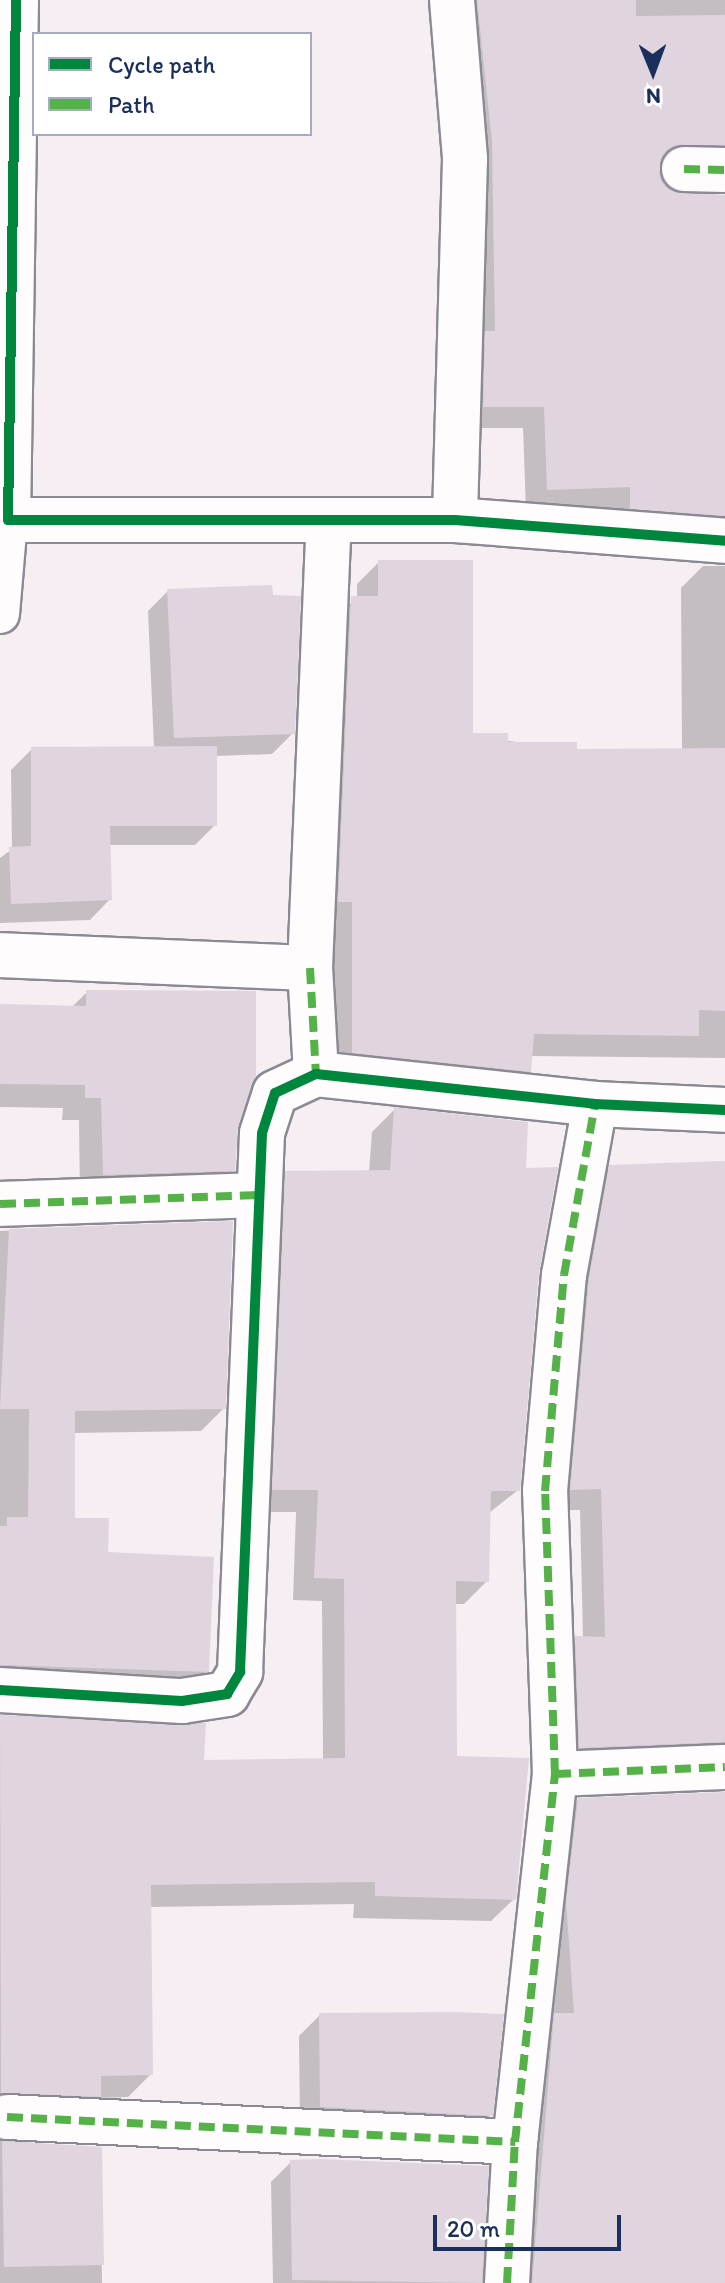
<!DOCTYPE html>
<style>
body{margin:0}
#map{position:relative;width:725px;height:2283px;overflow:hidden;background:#f6eef3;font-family:Itim,sans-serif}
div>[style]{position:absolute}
.shadow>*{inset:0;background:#0003}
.building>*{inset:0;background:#e0d4de}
.roads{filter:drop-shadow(2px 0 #8a8a95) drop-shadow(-2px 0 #8a8a95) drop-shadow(0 2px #8a8a95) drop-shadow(0 -2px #8a8a95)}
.lane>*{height:38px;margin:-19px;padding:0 19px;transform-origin:19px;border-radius:19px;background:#fefcfd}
.street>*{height:44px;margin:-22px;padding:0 22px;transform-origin:22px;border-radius:22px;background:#fefcfd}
.quiet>*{height:8px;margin-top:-4px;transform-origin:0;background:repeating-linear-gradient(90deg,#55b248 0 16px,transparent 0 24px)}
.cycleway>*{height:10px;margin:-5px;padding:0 5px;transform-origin:5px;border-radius:5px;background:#00873e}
span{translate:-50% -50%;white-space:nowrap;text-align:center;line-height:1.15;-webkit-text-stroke:8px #fff;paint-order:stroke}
.legend{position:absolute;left:32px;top:32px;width:280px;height:104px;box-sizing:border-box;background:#fff;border:2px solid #a4acbf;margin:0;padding:10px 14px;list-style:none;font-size:24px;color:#1b2f5e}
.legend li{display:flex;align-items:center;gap:16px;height:40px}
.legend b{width:40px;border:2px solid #a4acbf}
.north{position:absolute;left:613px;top:32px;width:80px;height:80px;-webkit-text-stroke:6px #fff;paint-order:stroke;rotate:179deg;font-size:22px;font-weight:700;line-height:32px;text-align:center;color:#1b2f5e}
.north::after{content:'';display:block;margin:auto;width:28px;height:36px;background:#1b2f5e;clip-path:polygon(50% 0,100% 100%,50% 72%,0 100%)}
.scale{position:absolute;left:433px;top:2215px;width:188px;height:36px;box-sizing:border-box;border:4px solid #1b2f5e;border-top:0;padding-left:10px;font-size:24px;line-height:28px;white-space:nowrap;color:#1b2f5e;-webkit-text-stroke:6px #fff;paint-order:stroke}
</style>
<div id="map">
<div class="shadow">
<div style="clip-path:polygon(464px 0,725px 0,725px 180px,704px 166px,658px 167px,670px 193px,725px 197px,725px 557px,609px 530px,609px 508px,526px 511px,523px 428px,462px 428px)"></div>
<div style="clip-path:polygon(379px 562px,471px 735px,575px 751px,682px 750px,681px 588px,703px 566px,725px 566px,725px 1058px,530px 1056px,530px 1071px,508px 1093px,331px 1074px,330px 620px,357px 598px,357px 584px)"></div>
<div style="clip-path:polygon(168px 591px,293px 733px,272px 754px,215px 756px,215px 825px,195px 845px,109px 845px,110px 899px,90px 920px,0 923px,0 858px,12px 849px,11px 770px,32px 749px,154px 748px,148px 611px)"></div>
<div style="clip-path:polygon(87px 992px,236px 1125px,233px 1170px,210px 1193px,80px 1198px,79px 1120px,62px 1120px,63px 1108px,0 1107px,0 1006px,72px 1007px)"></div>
<div style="clip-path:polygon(394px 1110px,523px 1170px,537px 1273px,518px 1490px,489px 1513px,487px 1581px,464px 1604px,454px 1604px,455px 1758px,514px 1899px,491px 1921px,353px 1918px,354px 1904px,149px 1907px,151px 2074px,128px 2097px,97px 2098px,76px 2118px,0 2115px,0 1717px,204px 1724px,202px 1762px,323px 1761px,322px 1601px,293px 1600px,296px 1512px,251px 1512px,263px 1196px,286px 1173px,369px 1172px,372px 1132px)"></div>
<div style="clip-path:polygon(725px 1163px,725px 1776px,558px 1769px,555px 1660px,583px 1639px,580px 1510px,550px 1510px,588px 1189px,610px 1167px)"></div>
<div style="clip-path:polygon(231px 1223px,224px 1408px,201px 1431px,73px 1433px,73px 1520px,207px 1671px,184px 1693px,0 1688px,0 1231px)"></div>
<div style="clip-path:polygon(725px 1794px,725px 2283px,510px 2283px,533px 2037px,553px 2017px,557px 1822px,578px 1800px)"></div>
<div style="clip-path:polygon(320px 2015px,491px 2115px,470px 2135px,300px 2127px,299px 2036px)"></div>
<div style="clip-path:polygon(0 2140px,100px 2149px,102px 2283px,0 2283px)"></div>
<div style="clip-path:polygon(291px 2162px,487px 2168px,484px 2283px,273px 2283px,271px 2182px)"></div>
</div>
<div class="building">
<div style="clip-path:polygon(477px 0,636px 0,636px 16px,725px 15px,725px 145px,673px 147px,659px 169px,672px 191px,725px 195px,725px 516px,630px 509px,630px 487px,547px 490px,544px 407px,483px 407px,485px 331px,495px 331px,492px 142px)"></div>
<div style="clip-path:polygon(378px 560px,473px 560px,473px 733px,508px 733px,508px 742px,577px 742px,577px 749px,725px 748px,725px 1011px,699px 1010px,699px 1036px,534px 1034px,531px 1072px,352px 1053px,352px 902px,338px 902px,351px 596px,378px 596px)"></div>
<div style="clip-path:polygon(272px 585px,273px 595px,301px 596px,295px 734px,174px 738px,167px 589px)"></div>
<div style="clip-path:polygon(217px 746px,217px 826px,110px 826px,112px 900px,11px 904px,9px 847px,31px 846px,31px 747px)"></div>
<div style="clip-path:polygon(86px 990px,256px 991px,256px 1076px,238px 1126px,235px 1171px,103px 1175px,101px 1098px,85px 1098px,85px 1085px,0 1084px,0 1004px,86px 1006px)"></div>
<div style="clip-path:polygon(394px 1107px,528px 1122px,526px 1168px,558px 1167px,539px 1273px,520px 1491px,491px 1491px,489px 1582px,456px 1581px,457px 1756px,529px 1758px,516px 1900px,375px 1896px,375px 1882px,151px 1885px,153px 2075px,101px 2076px,101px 2097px,1px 2093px,0 1715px,206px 1723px,204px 1760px,345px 1758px,344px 1579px,314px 1578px,318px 1490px,272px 1490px,285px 1171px,390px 1170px)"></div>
<div style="clip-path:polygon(725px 1161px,725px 1742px,579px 1748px,575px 1636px,605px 1637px,601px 1489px,570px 1490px,589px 1278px,609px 1165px)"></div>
<div style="clip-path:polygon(233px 1221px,226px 1409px,75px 1411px,75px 1518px,109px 1518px,108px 1552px,214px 1557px,209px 1672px,0 1665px,0 1526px,7px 1526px,7px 1517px,28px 1517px,29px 1409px,0 1409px,9px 1229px)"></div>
<div style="clip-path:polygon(725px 1792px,725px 2283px,532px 2283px,554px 2013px,574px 2013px,566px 1901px,578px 1798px)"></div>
<div style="clip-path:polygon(454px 2012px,504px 2014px,493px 2116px,320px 2107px,319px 2013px)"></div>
<div style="clip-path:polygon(2px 2141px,102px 2147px,104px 2265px,4px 2267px)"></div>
<div style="clip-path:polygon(320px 2159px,489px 2166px,482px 2283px,292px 2280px,290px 2160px)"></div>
</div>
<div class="roads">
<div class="lane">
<div style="left:0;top:614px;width:94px;rotate:-85.1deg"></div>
</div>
<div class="street">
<div style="left:16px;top:0;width:520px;rotate:90.88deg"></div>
<div style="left:8px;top:520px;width:447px"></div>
<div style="left:455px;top:520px;width:271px;rotate:4.4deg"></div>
<div style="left:452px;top:0;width:160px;rotate:85.3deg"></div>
<div style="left:465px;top:159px;width:361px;rotate:91.6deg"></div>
<div style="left:684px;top:169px;width:41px;rotate:1.4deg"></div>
<div style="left:0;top:955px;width:310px;rotate:2.4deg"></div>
<div style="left:316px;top:1074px;width:106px;rotate:-93.2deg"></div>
<div style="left:310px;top:968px;width:447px;rotate:-87.6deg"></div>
<div style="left:0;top:1204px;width:259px;rotate:-2deg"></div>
<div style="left:0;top:1690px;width:182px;rotate:3.5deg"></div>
<div style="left:182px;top:1701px;width:46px;rotate:-8.8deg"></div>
<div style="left:227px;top:1694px;width:26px;rotate:-59deg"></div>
<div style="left:240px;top:1672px;width:539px;rotate:-87.66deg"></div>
<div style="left:262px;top:1133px;width:42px;rotate:-72deg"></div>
<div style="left:275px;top:1093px;width:45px;rotate:-24.9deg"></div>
<div style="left:316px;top:1074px;width:281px;rotate:6.1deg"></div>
<div style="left:595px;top:1104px;width:130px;rotate:2.6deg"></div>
<div style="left:555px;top:1774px;width:170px;rotate:-2.4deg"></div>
<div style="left:7px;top:2117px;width:509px;rotate:2.82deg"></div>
<div style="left:507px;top:2283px;width:141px;rotate:-86.8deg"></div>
<div style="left:515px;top:2142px;width:370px;rotate:-83.8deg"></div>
<div style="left:555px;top:1774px;width:283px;rotate:-92deg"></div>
<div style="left:545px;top:1491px;width:217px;rotate:-85deg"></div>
<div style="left:564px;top:1275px;width:174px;rotate:-79.7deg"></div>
</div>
</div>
<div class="quiet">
<div style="left:684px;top:169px;width:41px;rotate:1.4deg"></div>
<div style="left:310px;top:968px;width:106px;rotate:86.8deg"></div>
<div style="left:0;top:1204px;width:259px;rotate:-2deg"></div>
<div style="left:555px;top:1774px;width:170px;rotate:-2.4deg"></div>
<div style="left:7px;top:2117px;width:509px;rotate:2.82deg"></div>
<div style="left:507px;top:2283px;width:141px;rotate:-86.8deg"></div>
<div style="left:515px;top:2142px;width:370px;rotate:-83.8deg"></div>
<div style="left:555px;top:1774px;width:283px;rotate:-92deg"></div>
<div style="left:545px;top:1491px;width:217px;rotate:-85deg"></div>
<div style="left:564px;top:1275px;width:174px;rotate:-79.7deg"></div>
</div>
<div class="cycleway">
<div style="left:16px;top:0;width:520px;rotate:90.88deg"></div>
<div style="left:8px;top:520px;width:447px"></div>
<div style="left:455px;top:520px;width:271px;rotate:4.4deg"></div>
<div style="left:0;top:1690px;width:182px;rotate:3.5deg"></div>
<div style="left:182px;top:1701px;width:46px;rotate:-8.8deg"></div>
<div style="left:227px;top:1694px;width:26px;rotate:-59deg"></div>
<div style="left:240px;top:1672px;width:539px;rotate:-87.66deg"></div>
<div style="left:262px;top:1133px;width:42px;rotate:-72deg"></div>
<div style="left:275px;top:1093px;width:45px;rotate:-24.9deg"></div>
<div style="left:316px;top:1074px;width:281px;rotate:6.1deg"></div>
<div style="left:595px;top:1104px;width:130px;rotate:2.6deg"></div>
</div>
<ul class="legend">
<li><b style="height:10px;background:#00873e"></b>Cycle path</li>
<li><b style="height:10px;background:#55b248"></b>Path</li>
</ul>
<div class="north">N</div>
<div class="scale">20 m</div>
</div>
